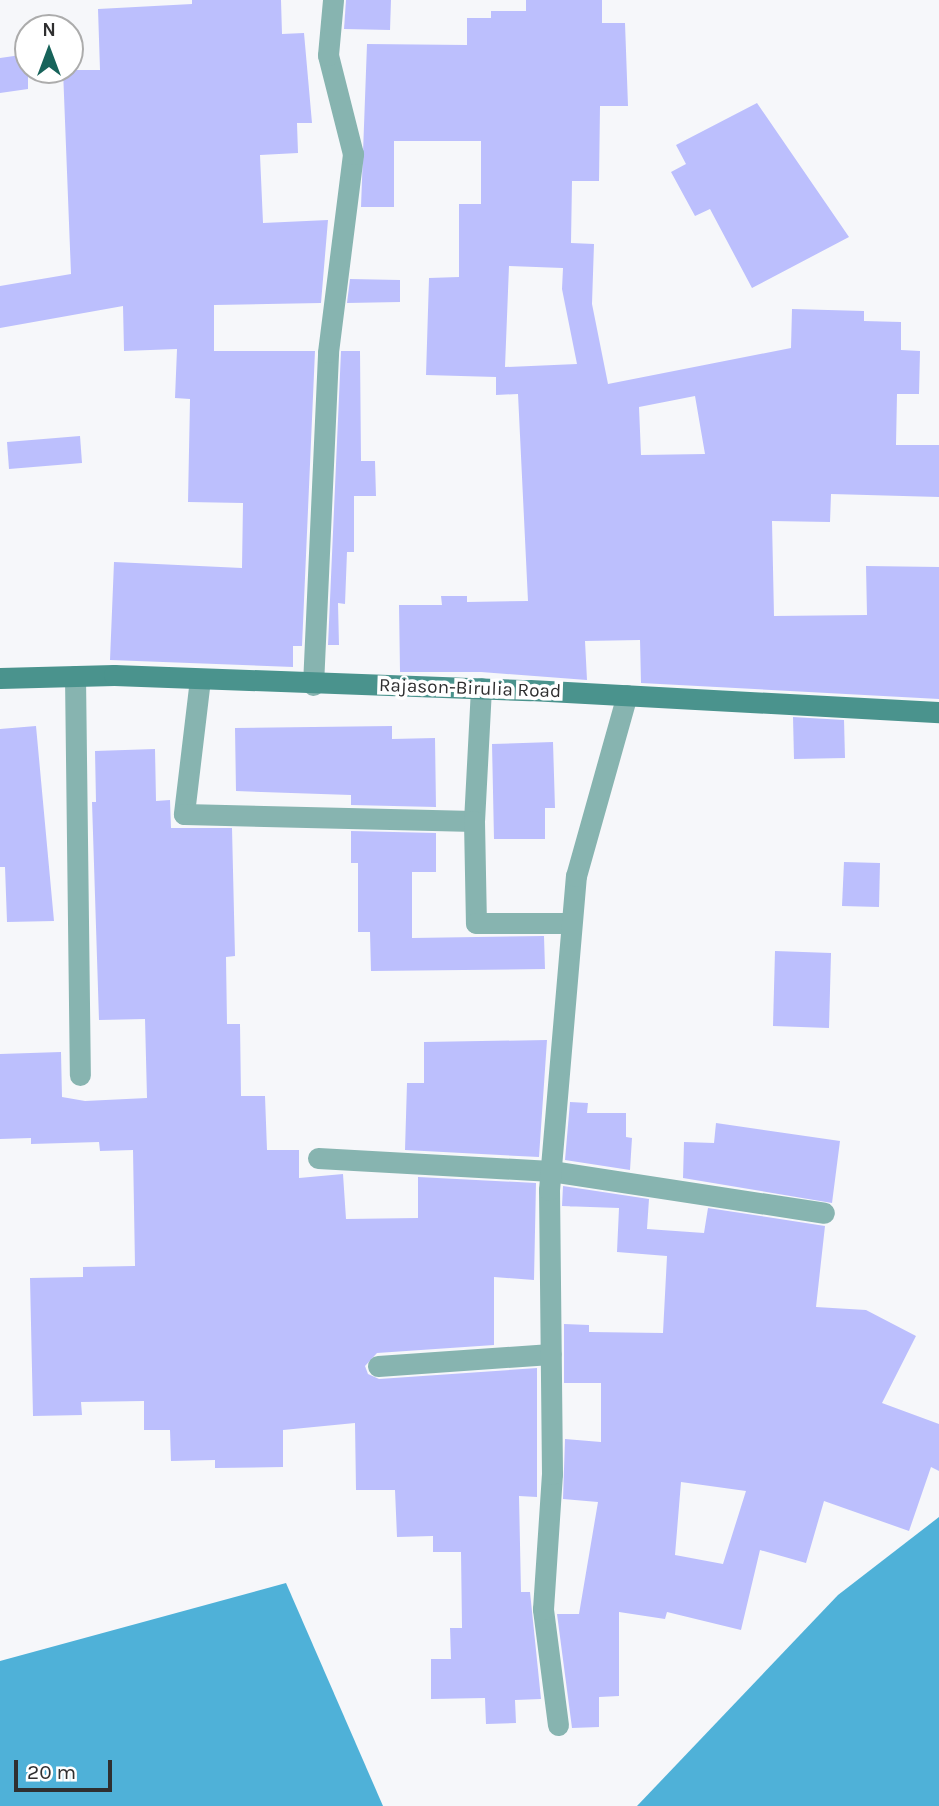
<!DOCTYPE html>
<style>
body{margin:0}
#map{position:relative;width:939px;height:1806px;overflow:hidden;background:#f6f7fa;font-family:Karla,sans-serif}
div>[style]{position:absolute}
.water>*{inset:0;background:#4fb1d8}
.building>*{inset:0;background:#bcbffd}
.street>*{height:21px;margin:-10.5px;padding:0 10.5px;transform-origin:10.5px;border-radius:10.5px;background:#87b4b0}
.secondary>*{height:21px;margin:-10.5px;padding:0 10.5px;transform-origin:10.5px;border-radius:10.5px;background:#4a938d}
span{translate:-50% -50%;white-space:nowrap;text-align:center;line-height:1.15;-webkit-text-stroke:7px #fff;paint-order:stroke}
.street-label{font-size:19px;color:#2f2f30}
.north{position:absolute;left:14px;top:14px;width:70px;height:70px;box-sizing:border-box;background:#fff;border:2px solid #acacac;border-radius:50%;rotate:0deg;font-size:19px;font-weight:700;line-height:28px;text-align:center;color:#2f2f30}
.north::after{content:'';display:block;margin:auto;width:24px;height:32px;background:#17635a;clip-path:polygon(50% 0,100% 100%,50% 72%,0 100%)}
.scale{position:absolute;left:14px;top:1760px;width:98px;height:32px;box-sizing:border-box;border:4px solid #2f2f30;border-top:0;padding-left:9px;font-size:21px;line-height:24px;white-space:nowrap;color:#2f2f30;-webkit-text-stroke:5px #fff;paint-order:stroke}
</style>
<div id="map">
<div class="water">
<div style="clip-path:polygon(939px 1517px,939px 1806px,637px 1806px,838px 1595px)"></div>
<div style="clip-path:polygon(286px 1583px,383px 1806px,0 1806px,0 1661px)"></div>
</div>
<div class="building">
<div style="clip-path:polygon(192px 0,281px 0,282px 34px,304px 33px,312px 123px,297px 123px,298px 153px,260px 155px,263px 223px,328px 220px,321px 303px,214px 305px,214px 351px,315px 351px,302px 646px,293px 646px,293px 667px,110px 660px,114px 562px,242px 568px,243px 503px,188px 502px,190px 399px,175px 398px,177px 349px,124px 351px,123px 306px,0 328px,0 286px,71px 274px,63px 70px,100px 70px,98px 9px,192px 4px)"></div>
<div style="clip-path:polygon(346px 0,391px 0,390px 30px,344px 29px)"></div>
<div style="clip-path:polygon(evenodd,526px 0,602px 0,602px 23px,625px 23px,628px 106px,600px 106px,599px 181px,572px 181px,571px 243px,594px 244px,592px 304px,608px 384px,791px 348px,792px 309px,864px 311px,864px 321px,901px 322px,901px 350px,920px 351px,919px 394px,897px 394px,896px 445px,939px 445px,939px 497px,831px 494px,830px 522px,772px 521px,774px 616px,867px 615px,866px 566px,939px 567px,939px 699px,641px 683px,640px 640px,585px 641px,587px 680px,481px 672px,400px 672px,399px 605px,442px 605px,441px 596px,467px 596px,467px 602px,528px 601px,518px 394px,496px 395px,496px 377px,426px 375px,429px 278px,459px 277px,459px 204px,481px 204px,481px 141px,394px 141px,394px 207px,361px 207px,367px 44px,467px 45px,467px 18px,491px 18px,491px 11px,526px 11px,526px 0,509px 266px,563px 268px,562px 289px,577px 364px,505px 367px,509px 266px,526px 0,695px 396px,705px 454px,641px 455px,639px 407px,695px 396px)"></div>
<div style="clip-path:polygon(28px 54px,28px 89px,0 93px,0 58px)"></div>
<div style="clip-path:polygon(757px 103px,849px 237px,752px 288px,710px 209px,695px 216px,671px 172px,686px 164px,676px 145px)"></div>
<div style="clip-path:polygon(350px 279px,400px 280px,400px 302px,347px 303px)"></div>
<div style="clip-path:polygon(341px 351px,360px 351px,361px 461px,375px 461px,376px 496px,354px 496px,354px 552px,347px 552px,345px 604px,338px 603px,339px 645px,328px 645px)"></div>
<div style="clip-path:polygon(80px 436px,82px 463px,9px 469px,7px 442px)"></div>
<div style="clip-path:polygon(793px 717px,844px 720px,845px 758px,794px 759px)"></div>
<div style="clip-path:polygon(36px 726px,54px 921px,7px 922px,5px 867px,0 867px,0 729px)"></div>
<div style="clip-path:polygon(392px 726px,392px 739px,435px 738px,436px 807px,351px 805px,351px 795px,236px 791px,235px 728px)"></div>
<div style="clip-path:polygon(553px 742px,555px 808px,545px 808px,545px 839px,494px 839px,492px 744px)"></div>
<div style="clip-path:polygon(155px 749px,156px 801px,170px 800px,171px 828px,232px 828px,235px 956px,226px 957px,227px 1024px,240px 1024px,241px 1096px,265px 1096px,267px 1150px,299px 1150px,299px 1178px,343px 1174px,346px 1219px,418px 1218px,418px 1177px,536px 1183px,534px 1280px,494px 1277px,494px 1345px,377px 1353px,365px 1366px,368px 1374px,379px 1379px,537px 1368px,537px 1497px,519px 1496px,521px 1592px,530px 1592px,541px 1699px,515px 1700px,516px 1723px,486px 1724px,485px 1698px,431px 1699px,431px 1659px,451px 1659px,450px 1628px,462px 1628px,461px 1552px,433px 1552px,433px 1536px,397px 1537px,395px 1490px,356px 1490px,355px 1423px,283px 1430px,283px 1467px,215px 1468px,215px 1460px,171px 1461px,170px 1430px,144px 1430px,144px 1401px,81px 1402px,82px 1415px,33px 1416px,30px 1278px,83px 1277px,83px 1267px,135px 1266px,133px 1150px,100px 1151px,99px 1142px,31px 1144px,31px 1138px,0 1139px,0 1054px,61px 1052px,62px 1097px,85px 1101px,147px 1098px,145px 1019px,99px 1020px,92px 802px,96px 802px,95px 751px)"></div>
<div style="clip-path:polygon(351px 831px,436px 833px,436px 872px,412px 872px,412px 938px,544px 936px,545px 969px,371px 971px,370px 932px,358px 932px,358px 863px,351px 863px)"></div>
<div style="clip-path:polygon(844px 862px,880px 863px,879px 907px,842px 906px)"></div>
<div style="clip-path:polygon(775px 951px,831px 953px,829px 1028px,773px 1026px)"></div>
<div style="clip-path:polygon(547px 1040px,539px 1157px,405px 1150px,407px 1083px,424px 1083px,424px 1042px)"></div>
<div style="clip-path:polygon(570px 1102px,588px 1103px,587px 1113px,626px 1113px,626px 1137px,632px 1138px,630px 1170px,565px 1160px)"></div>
<div style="clip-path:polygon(716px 1123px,840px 1141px,832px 1203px,683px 1178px,684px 1142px,714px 1143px)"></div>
<div style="clip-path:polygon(evenodd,563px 1186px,649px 1199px,647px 1229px,704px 1233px,708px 1208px,825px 1226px,816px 1307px,866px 1310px,916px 1336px,882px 1403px,939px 1424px,939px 1471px,931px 1467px,909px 1531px,824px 1501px,806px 1563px,760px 1550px,741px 1630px,667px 1612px,665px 1619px,619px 1612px,619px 1696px,599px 1697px,599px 1727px,572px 1728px,557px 1614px,579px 1614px,598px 1502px,563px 1499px,565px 1439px,601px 1442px,601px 1383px,564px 1383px,564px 1324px,589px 1325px,589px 1332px,663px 1333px,667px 1256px,617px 1252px,619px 1208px,562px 1206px,563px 1186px,681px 1482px,746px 1491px,723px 1564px,675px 1555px,681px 1482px)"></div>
</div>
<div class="street">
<div style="left:75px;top:676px;width:399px;rotate:89.3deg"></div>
<div style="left:200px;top:679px;width:136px;rotate:96.8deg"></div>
<div style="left:184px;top:814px;width:290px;rotate:1.4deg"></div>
<div style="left:313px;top:685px;width:333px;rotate:-87.4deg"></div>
<div style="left:328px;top:352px;width:200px;rotate:-82.8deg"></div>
<div style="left:353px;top:154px;width:102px;rotate:-104.2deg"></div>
<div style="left:328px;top:55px;width:55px;rotate:-84.8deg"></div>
<div style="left:481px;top:688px;width:133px;rotate:93deg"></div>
<div style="left:474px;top:821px;width:102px;rotate:88.9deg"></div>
<div style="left:476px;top:923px;width:95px"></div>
<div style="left:318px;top:1158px;width:233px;rotate:3.2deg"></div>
<div style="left:551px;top:1171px;width:276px;rotate:8.7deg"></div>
<div style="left:378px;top:1366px;width:173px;rotate:-4deg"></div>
<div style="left:558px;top:1725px;width:117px;rotate:-97.4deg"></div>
<div style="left:543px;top:1609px;width:135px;rotate:-86.2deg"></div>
<div style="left:552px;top:1474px;width:284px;rotate:-90.6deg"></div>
<div style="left:549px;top:1190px;width:315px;rotate:-85.1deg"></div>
<div style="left:576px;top:876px;width:188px;rotate:-74.3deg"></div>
</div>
<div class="secondary">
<div style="left:0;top:678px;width:114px;rotate:-1.5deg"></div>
<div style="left:114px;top:675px;width:416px;rotate:2.1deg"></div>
<div style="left:530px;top:690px;width:410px;rotate:3.1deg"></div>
</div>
<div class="street-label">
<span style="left:470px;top:689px;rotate:2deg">Rajason-Birulia Road</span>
</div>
<div class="north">N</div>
<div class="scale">20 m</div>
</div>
